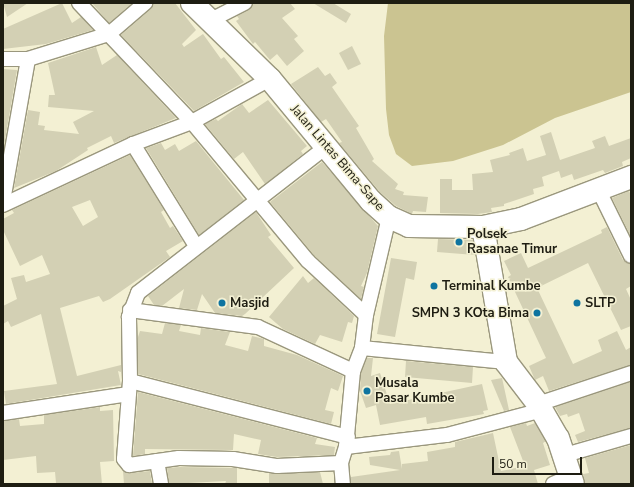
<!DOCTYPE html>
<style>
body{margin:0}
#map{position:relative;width:634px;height:487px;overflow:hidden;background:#f3f0d3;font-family:"Nunito Sans",sans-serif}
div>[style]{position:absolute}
.green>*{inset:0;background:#cbc491}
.building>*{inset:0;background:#d3d0b4}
.roads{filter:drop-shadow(1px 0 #9a977d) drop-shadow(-1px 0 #9a977d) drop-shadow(0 1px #9a977d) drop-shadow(0 -1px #9a977d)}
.minor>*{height:14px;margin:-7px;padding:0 7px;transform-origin:7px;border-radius:7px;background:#fff}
.trunk>*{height:22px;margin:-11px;padding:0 11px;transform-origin:11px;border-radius:11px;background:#fff}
.dots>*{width:11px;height:11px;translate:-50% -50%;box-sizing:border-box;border:2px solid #f3f0d3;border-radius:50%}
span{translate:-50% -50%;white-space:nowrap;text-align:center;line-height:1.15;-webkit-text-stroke:3px #f3f0d3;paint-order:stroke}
.street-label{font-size:13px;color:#1e1d12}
.poi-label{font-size:13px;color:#1e1d12;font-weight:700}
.left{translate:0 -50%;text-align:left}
.right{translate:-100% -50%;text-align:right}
.frame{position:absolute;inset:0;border:4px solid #1e1d12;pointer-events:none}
.scale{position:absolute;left:492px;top:457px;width:90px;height:18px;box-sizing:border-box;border:2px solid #1e1d12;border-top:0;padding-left:5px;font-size:12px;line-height:14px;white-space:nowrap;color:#1e1d12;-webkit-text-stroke:3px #f3f0d3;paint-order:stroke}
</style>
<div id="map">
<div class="green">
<div style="clip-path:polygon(388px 3px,631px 3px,631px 92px,555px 118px,503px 145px,453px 161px,412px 166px,396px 154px,389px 135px,386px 109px,384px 36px)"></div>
</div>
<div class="building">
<div style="clip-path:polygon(3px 3px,28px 3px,7px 17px)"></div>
<div style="clip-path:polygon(62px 3px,72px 23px,81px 17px,93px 30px,46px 44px,3px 49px,3px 29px)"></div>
<div style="clip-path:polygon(92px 3px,132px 3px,109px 23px)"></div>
<div style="clip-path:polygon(153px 3px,175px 3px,196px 30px,182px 44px,184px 47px,203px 34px,221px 59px,224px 57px,244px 82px,194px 111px,121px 35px,151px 9px)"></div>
<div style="clip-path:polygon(253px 3px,290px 3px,295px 9px,282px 18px,298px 36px,294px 39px,304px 51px,287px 66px,277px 54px,270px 60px,255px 42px,253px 44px,236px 21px,239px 19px,237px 16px,249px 10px)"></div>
<div style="clip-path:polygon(313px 3px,333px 3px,351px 14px,346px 23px)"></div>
<div style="clip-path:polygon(352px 46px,361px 64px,348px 70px,339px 53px)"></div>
<div style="clip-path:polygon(96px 47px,102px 65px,117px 55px,176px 118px,114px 143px,111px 136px,87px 148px,88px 150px,56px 171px,14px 188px,28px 110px,40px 112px,38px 125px,45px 126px,44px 130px,79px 134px,73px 122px,94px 111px,48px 107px,49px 95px,55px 95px,48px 63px)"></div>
<div style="clip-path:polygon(318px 67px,325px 76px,330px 73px,337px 83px,332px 87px,359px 126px,356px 128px,374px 159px,372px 161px,398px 184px,395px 189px,404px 192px,403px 195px,428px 197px,426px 212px,413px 211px,412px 214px,396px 206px,380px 192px,339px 143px,342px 142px,326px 119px,321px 122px,291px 84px)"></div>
<div style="clip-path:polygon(3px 69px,17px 70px,3px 152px)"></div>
<div style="clip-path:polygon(268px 100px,307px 146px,301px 151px,303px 154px,265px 184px,243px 152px,234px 159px,205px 124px,216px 119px,218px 121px,242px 104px,249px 113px)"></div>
<div style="clip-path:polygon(551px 132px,560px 160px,595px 148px,592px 141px,605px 136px,609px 146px,631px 138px,631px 158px,622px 162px,623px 166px,605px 173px,603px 170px,574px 180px,572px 174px,561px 178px,559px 171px,542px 177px,544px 186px,533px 189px,534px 194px,504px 204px,504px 206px,491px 208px,492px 212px,478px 214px,440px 213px,440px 179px,452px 179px,452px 190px,473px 190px,472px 174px,493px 172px,490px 160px,510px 155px,509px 153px,523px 148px,527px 161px,546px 155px,540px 136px)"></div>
<div style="clip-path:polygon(196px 141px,244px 200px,199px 235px,146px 148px,161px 143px,165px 150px,175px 144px,179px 151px)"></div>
<div style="clip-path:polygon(evenodd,130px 155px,164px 210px,161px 212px,170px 228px,173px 226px,183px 241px,166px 251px,170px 257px,110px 299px,103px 302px,99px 296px,60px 308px,77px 376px,121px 365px,121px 372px,118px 371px,121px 385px,6px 404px,4px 391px,57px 384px,41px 314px,11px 327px,8px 321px,3px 324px,3px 306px,17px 299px,11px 278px,24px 275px,26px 282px,50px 274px,42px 255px,20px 266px,3px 230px,3px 219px,14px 213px,12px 210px,130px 155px,90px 200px,98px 217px,83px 226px,72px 207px,90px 200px)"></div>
<div style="clip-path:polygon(322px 162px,378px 226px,367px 273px,361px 286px,364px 287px,361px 299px,314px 255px,270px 202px)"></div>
<div style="clip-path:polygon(629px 191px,631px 195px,631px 237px,612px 198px)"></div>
<div style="clip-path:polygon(256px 212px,271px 235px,268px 237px,294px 268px,245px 314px,242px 316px,215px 313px,202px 294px,197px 310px,179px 308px,184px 289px,162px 306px,154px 305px,148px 296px)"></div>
<div style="clip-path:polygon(607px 227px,623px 260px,631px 264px,631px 286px,626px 289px,631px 300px,631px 326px,621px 330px,588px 263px,537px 288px,573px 364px,602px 351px,598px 340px,617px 331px,626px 350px,631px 347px,631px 365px,549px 391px,543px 376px,535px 380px,529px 366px,546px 358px,508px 277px,511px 275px,504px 261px,521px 253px,528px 268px,602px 233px,601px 230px)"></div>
<div style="clip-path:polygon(438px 239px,473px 240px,475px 255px,437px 252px)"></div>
<div style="clip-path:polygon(391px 258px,417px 262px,414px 280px,406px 278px,395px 337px,377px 334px)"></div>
<div style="clip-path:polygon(303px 276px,308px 283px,314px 278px,354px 316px,352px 323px,348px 322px,342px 342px,320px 335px,315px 344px,283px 329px,269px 317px)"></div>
<div style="clip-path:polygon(165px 323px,181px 325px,179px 331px,200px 335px,201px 328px,230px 332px,225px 345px,248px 351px,252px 336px,264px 339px,264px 346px,297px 355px,343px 376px,338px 391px,331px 388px,325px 410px,334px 412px,331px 424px,138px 374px,138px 337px,140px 331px,162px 334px)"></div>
<div style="clip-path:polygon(367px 358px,373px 358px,371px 376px,380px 373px,390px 404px,482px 384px,488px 410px,483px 411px,484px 414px,427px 424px,426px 417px,380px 425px,376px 405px,366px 408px,360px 391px,361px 373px)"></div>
<div style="clip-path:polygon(406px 361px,473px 367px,472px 383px,405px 377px)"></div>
<div style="clip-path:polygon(502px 378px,509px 410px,504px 411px,491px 380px)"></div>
<div style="clip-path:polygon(630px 382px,631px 428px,578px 442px,575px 435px,585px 431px,579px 413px,568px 417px,567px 414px,560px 416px,555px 407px)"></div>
<div style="clip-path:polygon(138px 392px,317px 438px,315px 444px,335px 447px,334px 455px,277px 457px,258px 454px,261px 440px,234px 434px,233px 450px,145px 449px,145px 454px,133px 456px)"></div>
<div style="clip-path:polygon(100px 407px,100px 411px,113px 410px,114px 461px,100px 462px,102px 484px,56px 483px,55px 472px,37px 473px,36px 456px,3px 460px,3px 421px,19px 419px,20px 426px,44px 424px,44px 415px)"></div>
<div style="clip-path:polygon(526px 423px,527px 426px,535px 423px,546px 441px,543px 443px,550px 465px,534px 470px,538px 484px,351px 484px,351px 477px,400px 470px,370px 465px,369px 457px,390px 455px,391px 452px,399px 451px,402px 469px,402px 464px,428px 461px,427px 452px,455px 447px,455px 442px,493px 433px,501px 471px,525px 466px,510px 427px)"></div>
<div style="clip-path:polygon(631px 445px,631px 484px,585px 484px,583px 474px,589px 473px,585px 458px)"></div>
<div style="clip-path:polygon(180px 467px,237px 468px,237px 484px,225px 484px,226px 481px,169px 484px,167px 468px)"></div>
<div style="clip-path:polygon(123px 471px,130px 473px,150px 471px,152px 484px,124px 484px)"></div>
<div style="clip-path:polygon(320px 472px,323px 484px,269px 484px,269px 473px)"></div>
</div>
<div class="roads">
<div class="minor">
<div style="left:79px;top:3px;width:164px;rotate:46.5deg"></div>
<div style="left:192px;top:122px;width:181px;rotate:50.2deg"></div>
<div style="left:308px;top:261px;width:79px;rotate:43deg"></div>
<div style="left:211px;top:20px;width:38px;rotate:-27deg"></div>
<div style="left:3px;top:59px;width:25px"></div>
<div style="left:28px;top:59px;width:85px;rotate:-17.2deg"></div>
<div style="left:109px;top:34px;width:48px;rotate:-40.7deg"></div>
<div style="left:133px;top:144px;width:120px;rotate:58.3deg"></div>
<div style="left:326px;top:147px;width:238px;rotate:142.2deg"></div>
<div style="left:138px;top:293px;width:26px;rotate:111deg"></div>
<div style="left:129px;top:317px;width:64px;rotate:89.1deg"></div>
<div style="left:130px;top:381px;width:78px;rotate:94.4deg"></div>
<div style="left:124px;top:459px;width:8px;rotate:50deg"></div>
<div style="left:129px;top:465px;width:50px;rotate:-8deg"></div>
<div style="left:179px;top:458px;width:54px;rotate:1.1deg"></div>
<div style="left:233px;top:459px;width:45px;rotate:9deg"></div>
<div style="left:277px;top:466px;width:64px;rotate:-2.7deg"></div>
<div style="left:341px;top:463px;width:17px;rotate:-73deg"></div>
<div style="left:599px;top:191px;width:72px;rotate:63.8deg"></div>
<div style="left:3px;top:201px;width:144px;rotate:-80deg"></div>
<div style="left:3px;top:205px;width:144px;rotate:-25.1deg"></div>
<div style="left:133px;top:144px;width:63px;rotate:-20.4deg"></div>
<div style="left:192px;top:122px;width:89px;rotate:-28.9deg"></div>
<div style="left:389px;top:217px;width:101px;rotate:103.2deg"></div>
<div style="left:366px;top:315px;width:33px;rotate:97deg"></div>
<div style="left:362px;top:348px;width:25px;rotate:111deg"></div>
<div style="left:353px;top:371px;width:76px;rotate:95.3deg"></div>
<div style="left:346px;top:447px;width:102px;rotate:-6.8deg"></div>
<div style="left:447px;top:435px;width:98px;rotate:-14.7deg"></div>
<div style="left:130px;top:310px;width:129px;rotate:7.6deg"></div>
<div style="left:258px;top:327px;width:105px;rotate:24.9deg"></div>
<div style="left:362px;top:348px;width:145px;rotate:5.6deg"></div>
<div style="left:130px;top:381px;width:225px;rotate:14.4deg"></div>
<div style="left:538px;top:404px;width:98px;rotate:-18.4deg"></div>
<div style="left:3px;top:413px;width:127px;rotate:-8.6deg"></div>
<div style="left:565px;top:455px;width:69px;rotate:-16.1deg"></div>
<div style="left:157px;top:461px;width:23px;rotate:80deg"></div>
<div style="left:341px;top:463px;width:21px;rotate:85deg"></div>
<div style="left:553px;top:484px;width:20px;rotate:-24deg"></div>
</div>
<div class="trunk">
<div style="left:192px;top:3px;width:109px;rotate:44.3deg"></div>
<div style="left:270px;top:79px;width:158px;rotate:50.4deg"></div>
<div style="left:371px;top:201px;width:24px;rotate:42deg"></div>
<div style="left:389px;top:217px;width:22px;rotate:24deg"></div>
<div style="left:409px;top:226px;width:74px;rotate:0.8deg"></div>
<div style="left:483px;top:227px;width:39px;rotate:-12deg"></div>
<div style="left:521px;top:219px;width:118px;rotate:-20.9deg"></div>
<div style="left:483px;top:227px;width:137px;rotate:80.3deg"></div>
<div style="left:506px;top:362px;width:53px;rotate:52.7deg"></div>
<div style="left:538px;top:404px;width:39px;rotate:60deg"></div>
<div style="left:558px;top:438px;width:48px;rotate:71.9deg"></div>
</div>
</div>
<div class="dots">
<div style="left:459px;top:242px;background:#0e74a0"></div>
<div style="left:434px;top:286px;background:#0e74a0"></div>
<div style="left:222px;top:303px;background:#0e74a0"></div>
<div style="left:577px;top:303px;background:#0e74a0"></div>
<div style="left:537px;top:313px;background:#0e74a0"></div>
<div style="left:367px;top:391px;background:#0e74a0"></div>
</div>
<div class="street-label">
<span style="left:337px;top:158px;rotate:49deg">Jalan Lintas Bima-Sape</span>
</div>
<div class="poi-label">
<span class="left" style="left:467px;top:242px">Polsek<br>Rasanae Timur</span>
<span class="left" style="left:442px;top:286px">Terminal Kumbe</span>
<span class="left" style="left:230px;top:303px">Masjid</span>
<span class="left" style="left:585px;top:303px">SLTP</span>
<span class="right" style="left:529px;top:313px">SMPN 3 KOta Bima</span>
<span class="left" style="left:375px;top:391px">Musala<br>Pasar Kumbe</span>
</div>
<div class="frame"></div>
<div class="scale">50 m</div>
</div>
